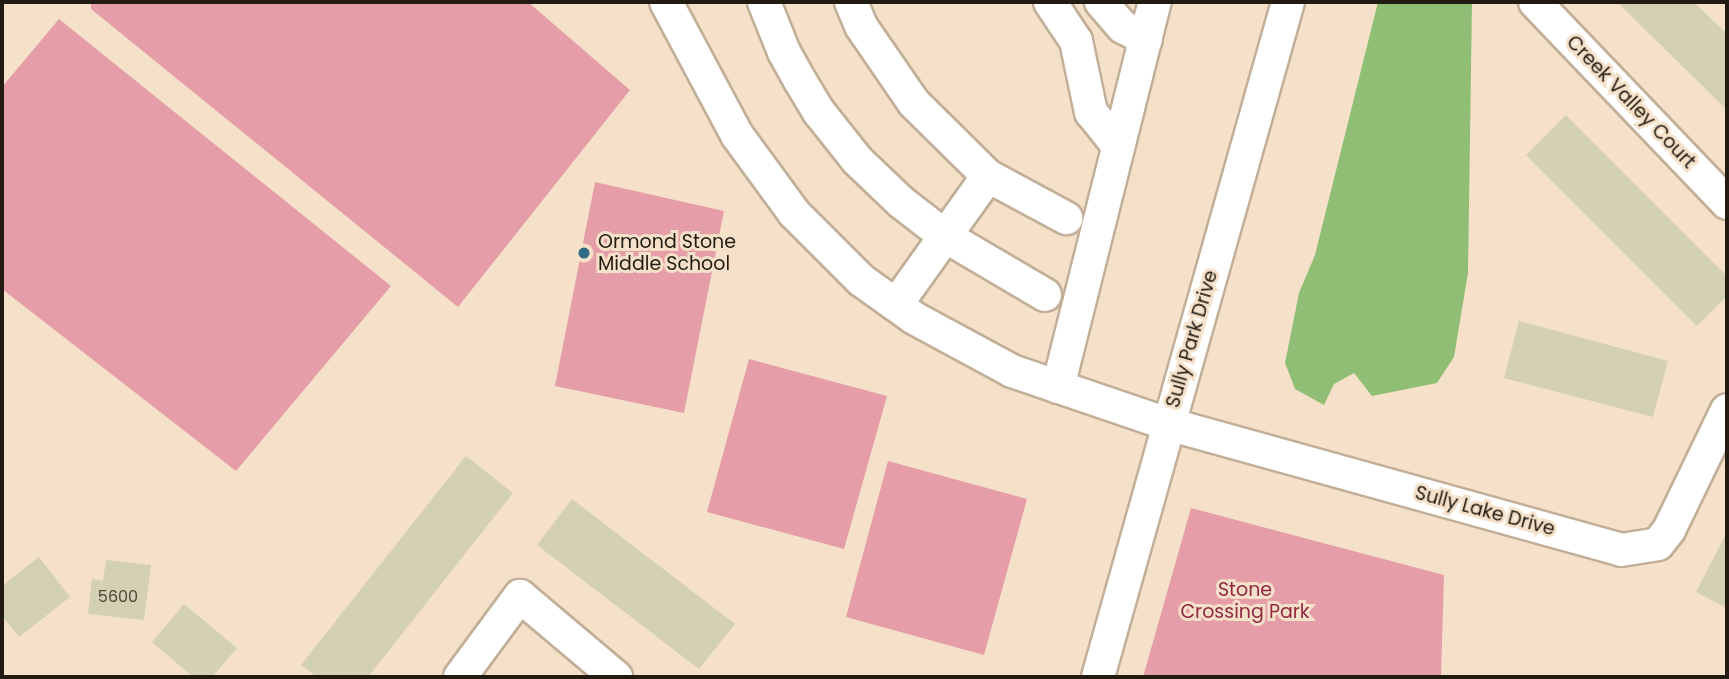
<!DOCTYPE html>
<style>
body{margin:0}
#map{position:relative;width:1729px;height:679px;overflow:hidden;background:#f5e1c9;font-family:Poppins,sans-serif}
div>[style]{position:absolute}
.green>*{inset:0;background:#e59ea8}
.water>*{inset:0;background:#90be75}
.building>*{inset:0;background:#d3d0b4}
.roads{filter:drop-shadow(2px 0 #c2af98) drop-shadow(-2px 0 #c2af98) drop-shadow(0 2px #c2af98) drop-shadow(0 -2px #c2af98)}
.minor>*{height:32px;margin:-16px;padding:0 16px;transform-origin:16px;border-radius:16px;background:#fff}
.dots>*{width:19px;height:19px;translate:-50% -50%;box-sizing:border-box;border:4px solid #f5e1c9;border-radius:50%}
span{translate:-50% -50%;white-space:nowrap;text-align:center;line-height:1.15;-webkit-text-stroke:6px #f5e1c9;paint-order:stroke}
.number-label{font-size:16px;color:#4e483a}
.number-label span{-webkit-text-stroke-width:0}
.street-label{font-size:19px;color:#221b12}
.poi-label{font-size:19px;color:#221b12}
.left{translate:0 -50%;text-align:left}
.park-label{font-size:19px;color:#912742}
.frame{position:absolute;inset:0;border:4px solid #221b12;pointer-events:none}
</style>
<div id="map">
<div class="green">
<div style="clip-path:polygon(91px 2px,528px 2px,630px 90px,458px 307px,91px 9px)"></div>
<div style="clip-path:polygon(59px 19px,391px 286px,236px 471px,2px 289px,2px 87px)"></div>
<div style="clip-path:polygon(595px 182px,724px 211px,684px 413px,555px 386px)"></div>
<div style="clip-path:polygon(749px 359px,887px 396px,844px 549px,707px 512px)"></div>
<div style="clip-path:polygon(888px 461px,1027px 499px,984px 655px,846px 617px)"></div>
<div style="clip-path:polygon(1191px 508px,1444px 575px,1441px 677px,1143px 677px)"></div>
</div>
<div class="water">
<div style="clip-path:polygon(1378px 2px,1472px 2px,1468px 273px,1454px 357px,1437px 383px,1372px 396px,1354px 373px,1334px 384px,1324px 405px,1295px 389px,1285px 363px,1299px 293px,1315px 255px)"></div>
</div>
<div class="building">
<div style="clip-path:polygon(1617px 2px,1694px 2px,1727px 34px,1727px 110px)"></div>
<div style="clip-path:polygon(1566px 115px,1727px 276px,1727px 296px,1697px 326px,1526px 155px)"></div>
<div style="clip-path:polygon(1519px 321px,1668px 361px,1653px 417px,1504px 378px)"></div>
<div style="clip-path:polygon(466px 456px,513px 493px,368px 677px,317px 677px,301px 665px)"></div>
<div style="clip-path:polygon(572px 499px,735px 624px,699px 669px,537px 545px)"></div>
<div style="clip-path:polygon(1727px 532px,1727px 608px,1696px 592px)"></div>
<div style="clip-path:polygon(39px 557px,70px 597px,19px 637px,2px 616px,2px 586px)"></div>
<div style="clip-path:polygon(106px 560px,151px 565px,144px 620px,88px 614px,92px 579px,103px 581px)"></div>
<div style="clip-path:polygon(184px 604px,237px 648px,212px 677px,193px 677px,152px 642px)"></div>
</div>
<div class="roads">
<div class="minor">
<div style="left:666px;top:2px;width:151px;rotate:61.9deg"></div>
<div style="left:737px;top:135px;width:97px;rotate:53.8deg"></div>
<div style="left:794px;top:213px;width:95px;rotate:45deg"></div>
<div style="left:861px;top:280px;width:65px;rotate:35.6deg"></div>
<div style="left:914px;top:318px;width:111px;rotate:28.4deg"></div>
<div style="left:1012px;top:371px;width:165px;rotate:18.8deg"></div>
<div style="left:1168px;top:424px;width:470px;rotate:15.5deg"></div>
<div style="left:1621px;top:550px;width:37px;rotate:-9deg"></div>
<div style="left:1658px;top:544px;width:18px;rotate:-52deg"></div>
<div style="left:1669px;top:530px;width:133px;rotate:-64.2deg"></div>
<div style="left:764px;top:2px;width:54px;rotate:68.2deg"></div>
<div style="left:784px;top:52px;width:31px;rotate:61deg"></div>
<div style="left:799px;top:79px;width:39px;rotate:59deg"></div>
<div style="left:819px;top:112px;width:61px;rotate:51.6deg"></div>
<div style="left:857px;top:160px;width:61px;rotate:43.7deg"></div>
<div style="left:901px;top:202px;width:56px;rotate:37.7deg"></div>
<div style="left:945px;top:236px;width:116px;rotate:30.5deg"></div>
<div style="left:851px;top:2px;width:26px;rotate:67deg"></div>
<div style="left:861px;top:26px;width:93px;rotate:55.5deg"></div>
<div style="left:914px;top:103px;width:104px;rotate:44.6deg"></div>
<div style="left:1050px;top:2px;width:47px;rotate:56.3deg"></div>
<div style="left:1076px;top:41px;width:73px;rotate:78.1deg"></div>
<div style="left:1091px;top:112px;width:43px;rotate:51.5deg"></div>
<div style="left:1101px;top:2px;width:33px;rotate:49deg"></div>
<div style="left:1123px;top:27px;width:26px;rotate:28deg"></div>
<div style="left:1535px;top:2px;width:278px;rotate:46.3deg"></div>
<div style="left:896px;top:305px;width:158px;rotate:-54.5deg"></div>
<div style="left:988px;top:176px;width:89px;rotate:28.3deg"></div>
<div style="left:1058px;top:387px;width:397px;rotate:-75.9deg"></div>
<div style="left:460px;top:677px;width:101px;rotate:-53.5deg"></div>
<div style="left:520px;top:596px;width:126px;rotate:40.2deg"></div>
<div style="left:1098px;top:677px;width:701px;rotate:-74.28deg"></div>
</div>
</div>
<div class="dots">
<div style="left:584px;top:253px;background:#316b84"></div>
</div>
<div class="number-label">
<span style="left:118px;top:597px">5600</span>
</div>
<div class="street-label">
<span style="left:1631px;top:102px;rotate:46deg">Creek Valley Court</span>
<span style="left:1192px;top:339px;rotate:-74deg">Sully Park Drive</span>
<span style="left:1485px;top:511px;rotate:15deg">Sully Lake Drive</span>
</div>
<div class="poi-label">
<span class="left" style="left:598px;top:253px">Ormond Stone<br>Middle School</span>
</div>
<div class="park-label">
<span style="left:1245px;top:601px">Stone<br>Crossing Park</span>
</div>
<div class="frame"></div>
</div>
